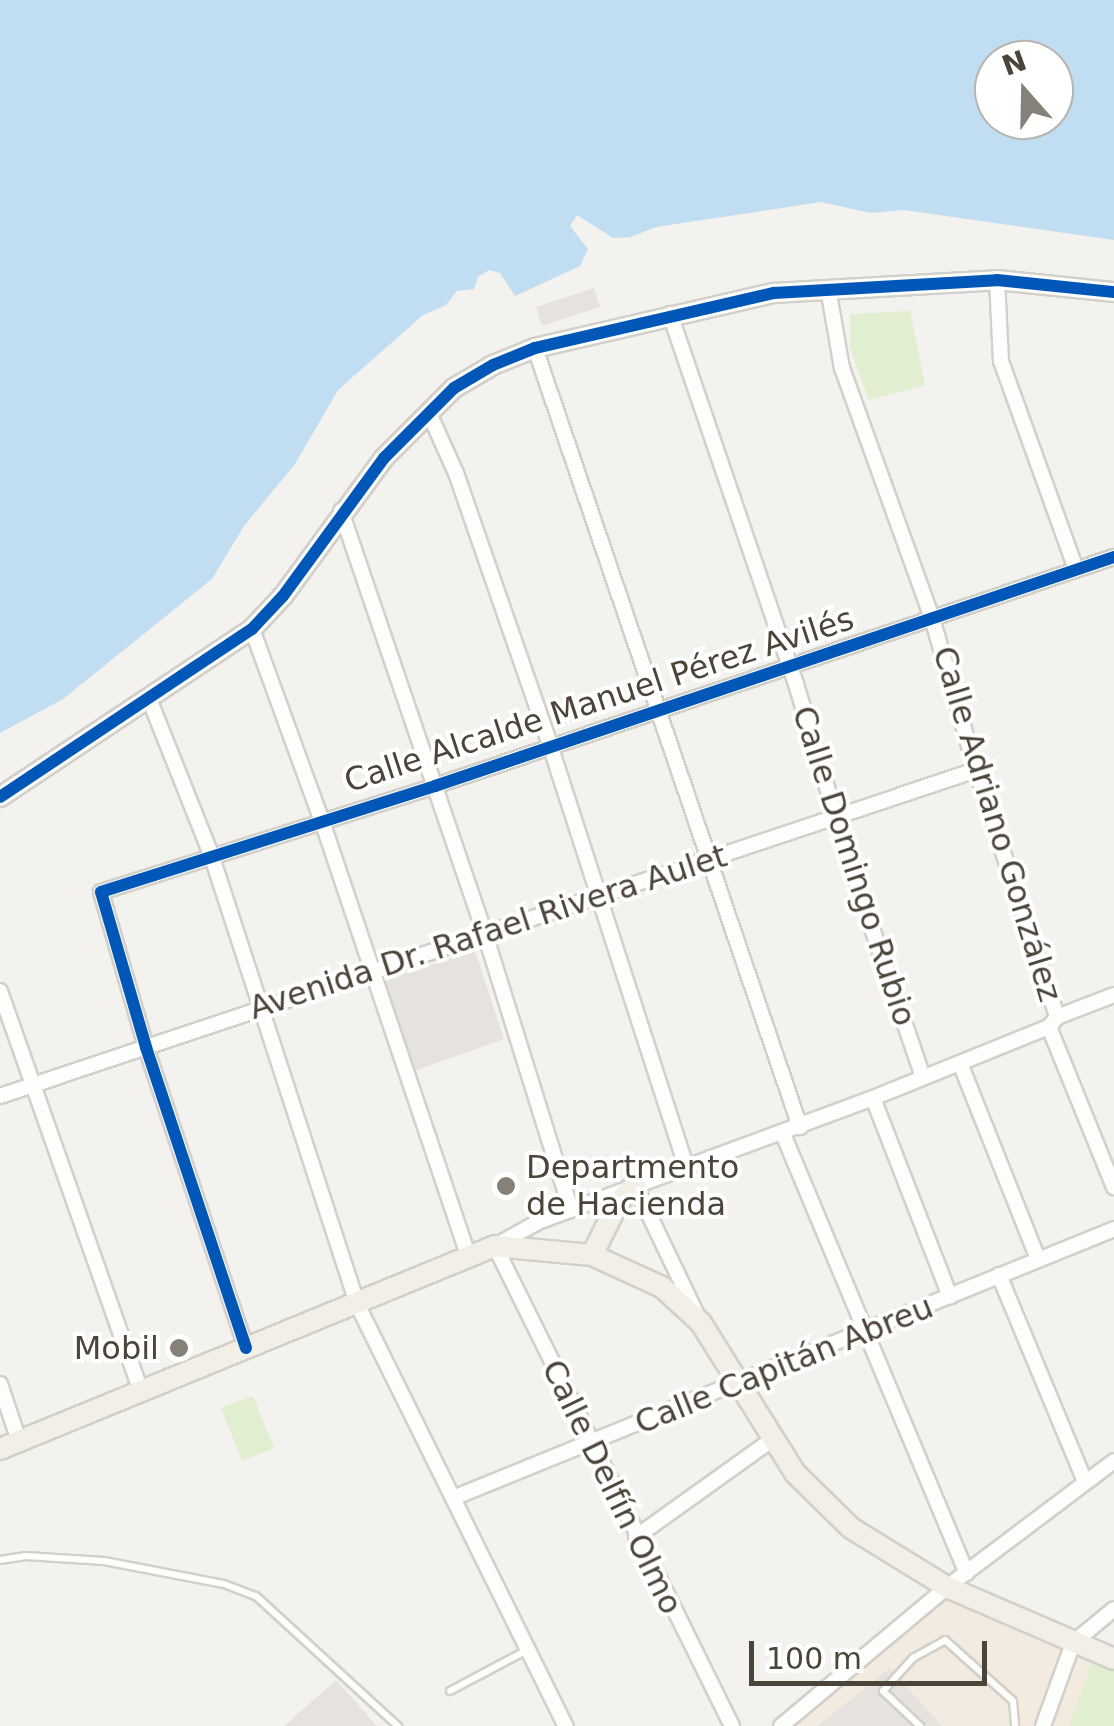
<!DOCTYPE html>
<meta charset="utf-8">
<style>
body{margin:0}
#map{position:relative;width:1114px;height:1726px;overflow:hidden;background:#f4f2ee;font-family:"DejaVu Sans",sans-serif}
div>[style]{position:absolute}
.commercial>*{inset:0;background:#f3ebdf}
.green>*{inset:0;background:#e1eecf}
.parking>*{inset:0;background:#e6e3df}
.water>*{inset:0;background:#c0ddf1}
.roads{filter:drop-shadow(2px 0 #d2d0cb) drop-shadow(-2px 0 #d2d0cb) drop-shadow(0 2px #d2d0cb) drop-shadow(0 -2px #d2d0cb)}
.service>*{height:6px;margin:-3px;padding:0 3px;transform-origin:3px;border-radius:3px;background:#fdfdfc}
.minor>*{height:14px;margin:-7px;padding:0 7px;transform-origin:7px;border-radius:7px;background:#fdfdfc}
.tertiary>*{height:18px;margin:-9px;padding:0 9px;transform-origin:9px;border-radius:9px;background:#fdfdfc}
.primary>*{height:20px;margin:-10px;padding:0 10px;transform-origin:10px;border-radius:10px;background:#f2efe6}
.cycleway>*{height:12px;margin:-6px;padding:0 6px;transform-origin:6px;border-radius:6px;background:#0057b8}
.dots>*{width:28px;height:28px;translate:-50% -50%;box-sizing:border-box;border:5px solid #fff;border-radius:50%}
span{translate:-50% -50%;white-space:nowrap;text-align:center;line-height:1.15;-webkit-text-stroke:8px #fff;paint-order:stroke}
.street-label{font-size:32px;color:#4b4439}
.poi-label{font-size:32px;color:#4b4439}
.left{translate:0 -50%;text-align:left}
.right{translate:-100% -50%;text-align:right}
.north{position:absolute;left:974px;top:40px;width:100px;height:100px;box-sizing:border-box;background:#fff;border:2px solid #b7b4b0;border-radius:50%;rotate:340deg;font-size:28px;font-weight:700;line-height:40px;text-align:center;color:#4b4439}
.north::after{content:'';display:block;margin:auto;width:35px;height:45px;background:#868178;clip-path:polygon(50% 0,100% 100%,50% 72%,0 100%)}
.scale{position:absolute;left:749px;top:1641px;width:238px;height:45px;box-sizing:border-box;border:5px solid #4b4439;border-top:0;padding-left:12px;font-size:30px;line-height:35px;white-space:nowrap;color:#4b4439;-webkit-text-stroke:8px #fff;paint-order:stroke}
</style>
<div id="map">
<div class="commercial">
<div style="clip-path:polygon(949px 1594px,1092px 1662px,1069px 1726px,793px 1726px)"></div>
</div>
<div class="green">
<div style="clip-path:polygon(910px 311px,925px 385px,869px 400px,850px 349px,850px 314px)"></div>
<div style="clip-path:polygon(253px 1396px,274px 1448px,242px 1461px,221px 1408px)"></div>
<div style="clip-path:polygon(1092px 1662px,1114px 1670px,1114px 1726px,1069px 1726px)"></div>
</div>
<div class="parking">
<div style="clip-path:polygon(594px 288px,600px 307px,542px 326px,536px 307px)"></div>
<div style="clip-path:polygon(475px 951px,504px 1039px,414px 1071px,382px 980px)"></div>
<div style="clip-path:polygon(890px 1668px,942px 1726px,817px 1726px)"></div>
<div style="clip-path:polygon(336px 1680px,377px 1726px,284px 1726px)"></div>
</div>
<div class="water">
<div style="clip-path:polygon(evenodd,0 0,1114px 0,1114px 240px,904px 210px,871px 213px,821px 202px,656px 227px,631px 237px,613px 238px,577px 215px,570px 226px,588px 249px,580px 266px,515px 296px,500px 273px,489px 270px,478px 277px,474px 289px,457px 291px,446px 305px,423px 315px,338px 390px,295px 464px,244px 526px,212px 579px,63px 699px,0 733px,0 0,994px 60px,1054px 60px,1054px 120px,994px 120px,994px 60px)"></div>
</div>
<div class="roads">
<div class="service">
<div style="left:0;top:1560px;width:26px;rotate:-9deg"></div>
<div style="left:26px;top:1556px;width:78px;rotate:3.7deg"></div>
<div style="left:104px;top:1561px;width:122px;rotate:10.9deg"></div>
<div style="left:224px;top:1584px;width:34px;rotate:21deg"></div>
<div style="left:256px;top:1596px;width:193px;rotate:42.5deg"></div>
<div style="left:450px;top:1691px;width:87px;rotate:-28deg"></div>
<div style="left:920px;top:1726px;width:51px;rotate:-136.6deg"></div>
<div style="left:883px;top:1691px;width:45px;rotate:-47.7deg"></div>
<div style="left:913px;top:1658px;width:37px;rotate:-29deg"></div>
<div style="left:945px;top:1640px;width:91px;rotate:41.9deg"></div>
<div style="left:1013px;top:1701px;width:25px;rotate:85deg"></div>
</div>
<div class="minor">
<div style="left:997px;top:280px;width:81px;rotate:87.2deg"></div>
<div style="left:1001px;top:361px;width:221px;rotate:70.2deg"></div>
<div style="left:828px;top:288px;width:81px;rotate:80.1deg"></div>
<div style="left:842px;top:368px;width:266px;rotate:70.2deg"></div>
<div style="left:932px;top:618px;width:158px;rotate:73.9deg"></div>
<div style="left:976px;top:770px;width:260px;rotate:71.8deg"></div>
<div style="left:670px;top:314px;width:391px;rotate:71.2deg"></div>
<div style="left:796px;top:684px;width:185px;rotate:73.3deg"></div>
<div style="left:849px;top:861px;width:228px;rotate:71.1deg"></div>
<div style="left:535px;top:348px;width:823px;rotate:71.21deg"></div>
<div style="left:429px;top:413px;width:66px;rotate:65.8deg"></div>
<div style="left:456px;top:473px;width:288px;rotate:70.9deg"></div>
<div style="left:550px;top:745px;width:442px;rotate:72.1deg"></div>
<div style="left:341px;top:511px;width:447px;rotate:71.2deg"></div>
<div style="left:485px;top:934px;width:289px;rotate:72.7deg"></div>
<div style="left:252px;top:629px;width:204px;rotate:70deg"></div>
<div style="left:322px;top:821px;width:459px;rotate:71.4deg"></div>
<div style="left:150px;top:701px;width:168px;rotate:68.3deg"></div>
<div style="left:212px;top:857px;width:470px;rotate:72deg"></div>
<div style="left:357px;top:1304px;width:471px;rotate:63.7deg"></div>
<div style="left:0;top:991px;width:425px;rotate:70.6deg"></div>
<div style="left:1049px;top:1027px;width:173px;rotate:67.9deg"></div>
<div style="left:960px;top:1063px;width:211px;rotate:68.3deg"></div>
<div style="left:0;top:1096px;width:1029px;rotate:-18.47deg"></div>
<div style="left:873px;top:1098px;width:213px;rotate:68.8deg"></div>
<div style="left:783px;top:1134px;width:476px;rotate:67.3deg"></div>
<div style="left:635px;top:1185px;width:142px;rotate:64.5deg"></div>
<div style="left:999px;top:1275px;width:224px;rotate:67.4deg"></div>
<div style="left:246px;top:1348px;width:317px;rotate:-108.4deg"></div>
<div style="left:146px;top:1047px;width:161px;rotate:-106.2deg"></div>
<div style="left:101px;top:892px;width:350px;rotate:-17.6deg"></div>
<div style="left:435px;top:786px;width:717px;rotate:-18.64deg"></div>
<div style="left:0;top:1384px;width:60px;rotate:71.6deg"></div>
<div style="left:453px;top:1498px;width:714px;rotate:-22.14deg"></div>
<div style="left:636px;top:1537px;width:168px;rotate:-35.6deg"></div>
<div style="left:732px;top:1726px;width:535px;rotate:-116.28deg"></div>
<div style="left:495px;top:1246px;width:49px;rotate:-29.2deg"></div>
<div style="left:538px;top:1222px;width:357px;rotate:-20.3deg"></div>
<div style="left:873px;top:1098px;width:190px;rotate:-22deg"></div>
<div style="left:1049px;top:1027px;width:13px;rotate:-51deg"></div>
<div style="left:1057px;top:1017px;width:61px;rotate:-21.1deg"></div>
<div style="left:781px;top:1726px;width:217px;rotate:-39.9deg"></div>
<div style="left:947px;top:1587px;width:209px;rotate:-37deg"></div>
<div style="left:1043px;top:1726px;width:88px;rotate:-70.1deg"></div>
<div style="left:1073px;top:1643px;width:53px;rotate:-39.7deg"></div>
</div>
<div class="tertiary">
<div style="left:0;top:797px;width:303px;rotate:-33.7deg"></div>
<div style="left:252px;top:629px;width:45px;rotate:-46.8deg"></div>
<div style="left:283px;top:596px;width:171px;rotate:-53.8deg"></div>
<div style="left:384px;top:458px;width:99px;rotate:-45deg"></div>
<div style="left:454px;top:388px;width:45px;rotate:-30.5deg"></div>
<div style="left:493px;top:365px;width:45px;rotate:-22deg"></div>
<div style="left:535px;top:348px;width:245px;rotate:-13deg"></div>
<div style="left:774px;top:293px;width:223px;rotate:-3.3deg"></div>
<div style="left:997px;top:280px;width:118px;rotate:5.9deg"></div>
</div>
<div class="primary">
<div style="left:592px;top:1255px;width:60px;rotate:-63.4deg"></div>
<div style="left:619px;top:1201px;width:23px;rotate:-45deg"></div>
<div style="left:0;top:1449px;width:535px;rotate:-22.3deg"></div>
<div style="left:495px;top:1246px;width:97px;rotate:5.3deg"></div>
<div style="left:592px;top:1255px;width:77px;rotate:24.6deg"></div>
<div style="left:662px;top:1287px;width:53px;rotate:42.7deg"></div>
<div style="left:701px;top:1323px;width:177px;rotate:57.9deg"></div>
<div style="left:795px;top:1473px;width:78px;rotate:44.5deg"></div>
<div style="left:851px;top:1528px;width:113px;rotate:31.6deg"></div>
<div style="left:947px;top:1587px;width:182px;rotate:23.3deg"></div>
</div>
</div>
<div class="cycleway">
<div style="left:0;top:797px;width:303px;rotate:-33.7deg"></div>
<div style="left:252px;top:629px;width:45px;rotate:-46.8deg"></div>
<div style="left:283px;top:596px;width:171px;rotate:-53.8deg"></div>
<div style="left:384px;top:458px;width:99px;rotate:-45deg"></div>
<div style="left:454px;top:388px;width:45px;rotate:-30.5deg"></div>
<div style="left:493px;top:365px;width:45px;rotate:-22deg"></div>
<div style="left:535px;top:348px;width:245px;rotate:-13deg"></div>
<div style="left:774px;top:293px;width:223px;rotate:-3.3deg"></div>
<div style="left:997px;top:280px;width:118px;rotate:5.9deg"></div>
<div style="left:246px;top:1348px;width:317px;rotate:-108.4deg"></div>
<div style="left:146px;top:1047px;width:161px;rotate:-106.2deg"></div>
<div style="left:101px;top:892px;width:350px;rotate:-17.6deg"></div>
<div style="left:435px;top:786px;width:717px;rotate:-18.64deg"></div>
</div>
<div class="dots">
<div style="left:506px;top:1186px;background:#868178"></div>
<div style="left:179px;top:1348px;background:#868178"></div>
</div>
<div class="street-label">
<span style="left:599px;top:700px;rotate:-18deg">Calle Alcalde Manuel Pérez Avilés</span>
<span style="left:997px;top:824px;rotate:73deg">Calle Adriano González</span>
<span style="left:854px;top:866px;rotate:72deg">Calle Domingo Rubio</span>
<span style="left:488px;top:932px;rotate:-18deg">Avenida Dr. Rafael Rivera Aulet</span>
<span style="left:784px;top:1365px;rotate:-22deg">Calle Capitán Abreu</span>
<span style="left:612px;top:1487px;rotate:64deg">Calle Delfín Olmo</span>
</div>
<div class="poi-label">
<span class="left" style="left:526px;top:1186px">Departmento<br>de Hacienda</span>
<span class="right" style="left:159px;top:1348px">Mobil</span>
</div>
<div class="north">N</div>
<div class="scale">100 m</div>
</div>
